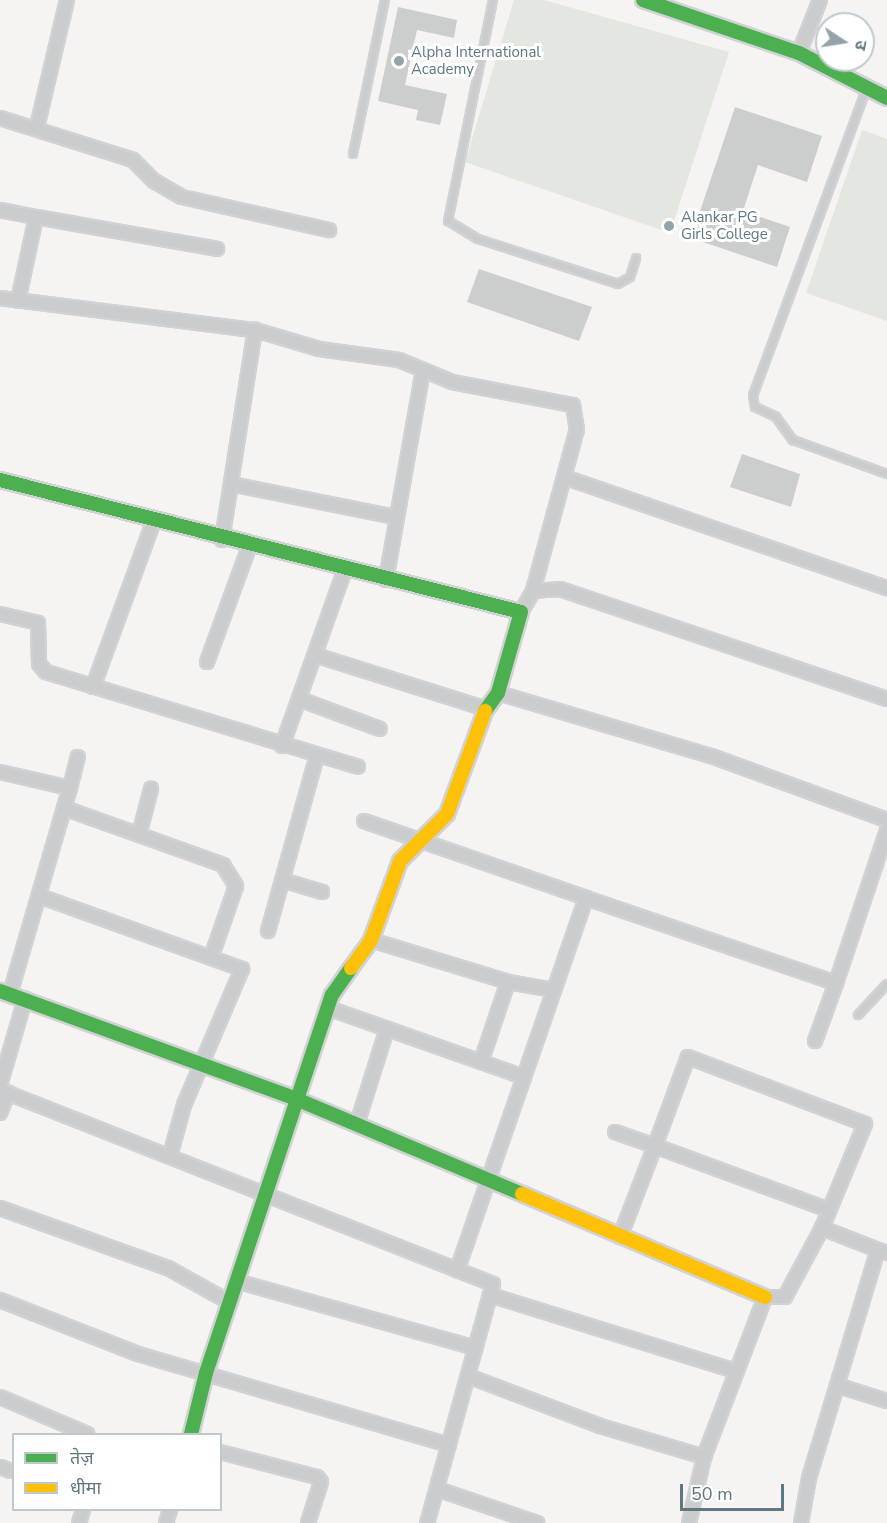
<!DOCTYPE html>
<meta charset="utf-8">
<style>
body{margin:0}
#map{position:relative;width:887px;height:1523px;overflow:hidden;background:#f5f4f3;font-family:"Nunito Sans","Noto Sans Devanagari",sans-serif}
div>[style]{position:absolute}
.green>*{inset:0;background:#e4e6e0}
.building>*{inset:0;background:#cccece}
.roads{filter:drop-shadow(2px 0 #d1d2d3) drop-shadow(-2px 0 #d1d2d3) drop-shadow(0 2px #d1d2d3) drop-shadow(0 -2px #d1d2d3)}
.lane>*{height:6px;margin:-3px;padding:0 3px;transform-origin:3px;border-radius:3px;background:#cacccd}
.street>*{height:12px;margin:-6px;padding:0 6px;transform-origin:6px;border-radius:6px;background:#cacccd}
.fast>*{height:14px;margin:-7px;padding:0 7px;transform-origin:7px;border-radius:7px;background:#4caf50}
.slow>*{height:14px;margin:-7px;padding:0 7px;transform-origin:7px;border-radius:7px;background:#ffc107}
.dots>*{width:16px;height:16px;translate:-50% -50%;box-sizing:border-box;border:3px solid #fff;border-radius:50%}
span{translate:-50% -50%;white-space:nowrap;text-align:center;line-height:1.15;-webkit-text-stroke:6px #fff;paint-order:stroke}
.poi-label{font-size:15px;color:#5f777f}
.left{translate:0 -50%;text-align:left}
.legend{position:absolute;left:12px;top:1433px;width:210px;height:78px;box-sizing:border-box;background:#fff;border:2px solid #bfc9cc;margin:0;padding:8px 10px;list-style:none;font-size:18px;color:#5f777f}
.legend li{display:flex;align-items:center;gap:12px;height:30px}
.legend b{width:30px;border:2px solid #bfc9cc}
.north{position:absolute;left:815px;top:12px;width:60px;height:60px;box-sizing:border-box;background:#fff;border:2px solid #bfc9cc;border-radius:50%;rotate:102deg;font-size:16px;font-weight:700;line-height:24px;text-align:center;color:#5f777f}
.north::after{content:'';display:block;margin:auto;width:21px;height:27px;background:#94a3a8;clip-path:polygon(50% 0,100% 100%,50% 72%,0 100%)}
.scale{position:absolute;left:680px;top:1484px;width:104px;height:27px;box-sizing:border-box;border:3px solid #5f777f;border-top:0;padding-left:8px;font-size:18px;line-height:21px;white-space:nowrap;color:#5f777f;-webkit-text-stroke:4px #fff;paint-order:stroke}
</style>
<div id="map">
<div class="green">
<div style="clip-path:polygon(514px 0,544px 0,729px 52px,670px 233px,465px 162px)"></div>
<div style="clip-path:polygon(862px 130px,887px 139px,887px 321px,806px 293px)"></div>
</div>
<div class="building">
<div style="clip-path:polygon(398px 7px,457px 20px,454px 38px,417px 30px,405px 85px,447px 94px,440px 125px,416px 120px,418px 110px,378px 101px)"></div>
<div style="clip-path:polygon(735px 107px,822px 136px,807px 182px,758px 165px,743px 211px,790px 227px,777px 267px,691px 238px)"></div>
<div style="clip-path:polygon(479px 269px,592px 307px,579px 341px,467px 302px)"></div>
<div style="clip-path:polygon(742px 454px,800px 474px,791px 507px,730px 487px)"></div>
</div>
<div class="roads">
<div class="lane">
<div style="left:493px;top:0;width:226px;rotate:101.5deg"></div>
<div style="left:448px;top:221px;width:35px;rotate:31deg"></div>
<div style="left:478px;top:239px;width:147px;rotate:17.8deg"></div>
<div style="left:618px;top:284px;width:14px;rotate:-30deg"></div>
<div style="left:630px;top:277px;width:20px;rotate:-72deg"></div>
<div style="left:866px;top:90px;width:325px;rotate:110.3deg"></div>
<div style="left:753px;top:395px;width:12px;rotate:81deg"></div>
<div style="left:755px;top:407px;width:23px;rotate:25deg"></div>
<div style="left:776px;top:417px;width:29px;rotate:54deg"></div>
<div style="left:793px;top:440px;width:100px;rotate:19.9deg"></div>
<div style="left:353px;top:154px;width:157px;rotate:-78.3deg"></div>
<div style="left:858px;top:1015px;width:42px;rotate:-46.9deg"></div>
</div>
<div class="street">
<div style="left:799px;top:53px;width:57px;rotate:-68.4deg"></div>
<div style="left:0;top:118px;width:139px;rotate:17.5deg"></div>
<div style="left:133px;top:160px;width:30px;rotate:45deg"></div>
<div style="left:154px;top:181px;width:32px;rotate:30deg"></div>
<div style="left:182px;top:197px;width:151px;rotate:12.7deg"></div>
<div style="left:37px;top:127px;width:130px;rotate:-76.7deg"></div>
<div style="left:0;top:210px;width:37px;rotate:11deg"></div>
<div style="left:0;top:298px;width:257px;rotate:7.2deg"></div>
<div style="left:255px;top:330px;width:67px;rotate:16.5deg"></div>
<div style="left:319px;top:349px;width:81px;rotate:7.8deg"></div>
<div style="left:399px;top:360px;width:57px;rotate:22.5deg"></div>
<div style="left:452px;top:382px;width:123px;rotate:10.8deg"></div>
<div style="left:573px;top:405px;width:24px;rotate:81deg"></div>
<div style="left:577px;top:429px;width:168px;rotate:105.2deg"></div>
<div style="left:18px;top:301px;width:86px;rotate:-77.9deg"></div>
<div style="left:36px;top:217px;width:184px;rotate:10deg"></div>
<div style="left:564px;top:477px;width:342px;rotate:19deg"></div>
<div style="left:231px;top:484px;width:167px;rotate:11.4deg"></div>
<div style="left:222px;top:540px;width:213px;rotate:-81.1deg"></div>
<div style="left:386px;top:580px;width:212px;rotate:-80deg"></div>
<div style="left:521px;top:612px;width:24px;rotate:-60deg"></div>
<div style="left:533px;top:591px;width:27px;rotate:-4deg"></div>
<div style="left:560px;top:589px;width:345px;rotate:18.6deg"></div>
<div style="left:0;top:614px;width:39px;rotate:13deg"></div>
<div style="left:38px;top:623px;width:41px;rotate:88.6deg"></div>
<div style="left:39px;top:664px;width:11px;rotate:49deg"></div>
<div style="left:46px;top:672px;width:326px;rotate:16.9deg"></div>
<div style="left:315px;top:655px;width:179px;rotate:17.5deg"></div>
<div style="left:207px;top:662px;width:122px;rotate:-69.9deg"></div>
<div style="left:93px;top:687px;width:175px;rotate:-69.9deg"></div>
<div style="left:498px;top:693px;width:222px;rotate:16.5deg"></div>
<div style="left:711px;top:756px;width:187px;rotate:20deg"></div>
<div style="left:299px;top:699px;width:86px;rotate:20.3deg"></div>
<div style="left:282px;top:746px;width:188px;rotate:-70.4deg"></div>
<div style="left:0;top:772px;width:72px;rotate:12.9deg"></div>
<div style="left:70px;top:788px;width:21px;rotate:107deg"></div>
<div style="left:70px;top:788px;width:32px;rotate:-76deg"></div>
<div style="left:364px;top:821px;width:235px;rotate:19.1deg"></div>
<div style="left:586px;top:898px;width:394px;rotate:109.1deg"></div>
<div style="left:139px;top:835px;width:48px;rotate:-75.4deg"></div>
<div style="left:282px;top:880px;width:42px;rotate:16.7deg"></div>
<div style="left:39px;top:896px;width:216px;rotate:19.8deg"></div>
<div style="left:242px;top:969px;width:148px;rotate:113.1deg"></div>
<div style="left:184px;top:1105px;width:53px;rotate:105.4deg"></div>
<div style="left:586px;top:898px;width:264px;rotate:18.8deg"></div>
<div style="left:836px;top:983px;width:160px;rotate:-71.5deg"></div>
<div style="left:268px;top:931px;width:183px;rotate:-74.4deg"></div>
<div style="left:371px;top:940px;width:143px;rotate:17deg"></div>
<div style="left:508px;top:982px;width:47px;rotate:9.9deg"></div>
<div style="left:10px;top:994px;width:194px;rotate:-73.8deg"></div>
<div style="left:64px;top:808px;width:169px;rotate:19.7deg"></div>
<div style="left:223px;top:865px;width:25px;rotate:58deg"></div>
<div style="left:236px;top:886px;width:76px;rotate:109.1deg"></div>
<div style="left:328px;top:1008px;width:208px;rotate:19.4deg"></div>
<div style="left:815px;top:1041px;width:62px;rotate:-70.1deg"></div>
<div style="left:481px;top:1062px;width:84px;rotate:-71.4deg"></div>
<div style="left:0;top:1085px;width:90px;rotate:-73.8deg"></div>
<div style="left:0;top:1090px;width:530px;rotate:21.48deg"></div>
<div style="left:493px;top:1284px;width:248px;rotate:105.4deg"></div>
<div style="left:0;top:1113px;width:22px;rotate:-68deg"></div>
<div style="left:357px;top:1124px;width:100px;rotate:-72.5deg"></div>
<div style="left:615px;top:1132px;width:42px;rotate:19.3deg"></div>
<div style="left:655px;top:1146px;width:95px;rotate:-69.7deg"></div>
<div style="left:688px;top:1057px;width:189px;rotate:20.7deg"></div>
<div style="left:865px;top:1124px;width:113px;rotate:112.5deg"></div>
<div style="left:0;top:1208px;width:178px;rotate:19.7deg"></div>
<div style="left:168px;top:1268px;width:70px;rotate:29.1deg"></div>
<div style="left:620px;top:1237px;width:97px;rotate:-69deg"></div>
<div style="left:655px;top:1146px;width:185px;rotate:20.2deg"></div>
<div style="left:236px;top:1281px;width:249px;rotate:15.6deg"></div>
<div style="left:490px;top:1295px;width:257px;rotate:17.2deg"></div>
<div style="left:0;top:1300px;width:148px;rotate:21.4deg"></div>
<div style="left:138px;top:1354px;width:324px;rotate:16.3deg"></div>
<div style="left:468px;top:1376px;width:141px;rotate:20.7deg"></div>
<div style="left:600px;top:1426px;width:109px;rotate:16.6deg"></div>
<div style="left:704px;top:1457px;width:171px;rotate:-69.1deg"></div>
<div style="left:765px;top:1297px;width:20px"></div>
<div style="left:785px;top:1297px;width:78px;rotate:-61.8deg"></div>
<div style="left:822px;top:1228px;width:60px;rotate:21.4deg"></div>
<div style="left:839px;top:1386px;width:50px;rotate:17.4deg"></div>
<div style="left:0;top:1397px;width:95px;rotate:23deg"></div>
<div style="left:220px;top:1452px;width:100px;rotate:14.5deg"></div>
<div style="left:317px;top:1477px;width:6px;rotate:51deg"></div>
<div style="left:321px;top:1482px;width:43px;rotate:107.6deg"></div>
<div style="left:0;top:1467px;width:12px;rotate:20deg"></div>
<div style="left:437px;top:1489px;width:106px;rotate:18.8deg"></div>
<div style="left:79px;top:1523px;width:14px;rotate:-73deg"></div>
<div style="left:166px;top:1523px;width:14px;rotate:-73deg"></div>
<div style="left:689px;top:1523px;width:68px;rotate:-77.2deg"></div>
<div style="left:801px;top:1523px;width:46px;rotate:-79.9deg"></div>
<div style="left:809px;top:1478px;width:238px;rotate:-73.2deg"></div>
<div style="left:878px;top:1250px;width:9px;rotate:18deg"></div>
</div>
<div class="fast">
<div style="left:643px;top:0;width:165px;rotate:18.8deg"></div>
<div style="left:799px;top:53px;width:99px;rotate:27.1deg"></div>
<div style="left:0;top:480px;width:537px;rotate:14.22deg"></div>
<div style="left:521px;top:612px;width:84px;rotate:105.9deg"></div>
<div style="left:498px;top:693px;width:22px;rotate:126deg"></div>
<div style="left:0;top:991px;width:315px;rotate:20deg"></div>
<div style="left:296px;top:1099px;width:245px;rotate:22.8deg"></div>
<div style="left:191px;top:1434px;width:63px;rotate:-76.2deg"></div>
<div style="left:206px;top:1373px;width:398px;rotate:-71.6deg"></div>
<div style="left:332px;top:995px;width:33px;rotate:-55deg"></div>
</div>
<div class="slow">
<div style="left:351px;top:968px;width:34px;rotate:-54deg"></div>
<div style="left:371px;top:940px;width:84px;rotate:-69.8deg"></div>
<div style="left:400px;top:861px;width:66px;rotate:-45deg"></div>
<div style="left:447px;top:814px;width:110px;rotate:-69.7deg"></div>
<div style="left:522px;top:1194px;width:264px;rotate:23deg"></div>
</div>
</div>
<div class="dots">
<div style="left:399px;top:61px;background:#94a3a8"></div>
<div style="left:669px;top:226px;background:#94a3a8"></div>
</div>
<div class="poi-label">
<span class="left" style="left:411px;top:61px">Alpha International<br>Academy</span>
<span class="left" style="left:681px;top:226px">Alankar PG<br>Girls College</span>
</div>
<ul class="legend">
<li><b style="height:8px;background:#4caf50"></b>तेज़</li>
<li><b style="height:8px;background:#ffc107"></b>धीमा</li>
</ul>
<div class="north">उ</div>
<div class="scale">50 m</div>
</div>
